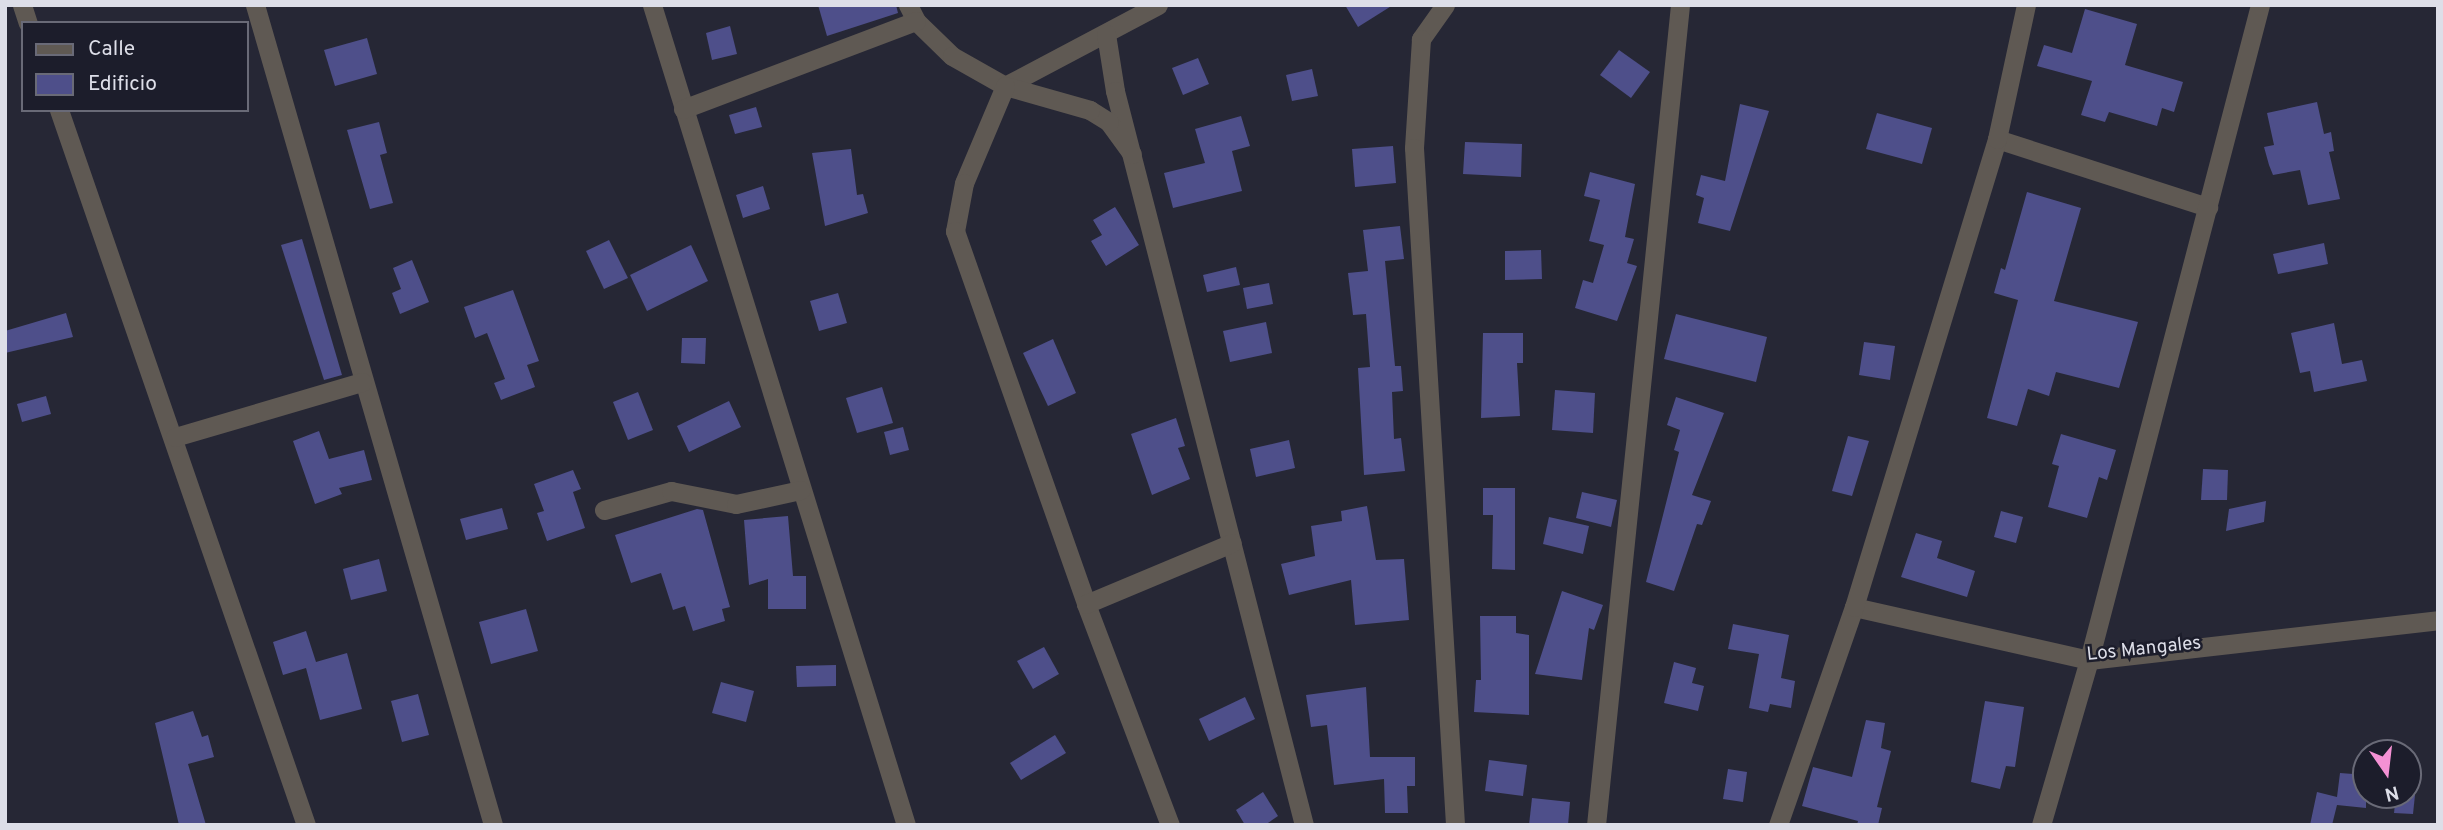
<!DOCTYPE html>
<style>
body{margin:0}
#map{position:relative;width:2443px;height:830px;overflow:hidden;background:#262735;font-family:Overpass,sans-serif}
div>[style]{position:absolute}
.building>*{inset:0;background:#4e4f8a}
.minor>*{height:19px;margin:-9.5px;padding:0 9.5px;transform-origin:9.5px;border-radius:9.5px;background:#5f5953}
span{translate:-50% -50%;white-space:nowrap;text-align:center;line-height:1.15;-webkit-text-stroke:5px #1c1d2b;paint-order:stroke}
.street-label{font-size:19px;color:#dddee8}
.frame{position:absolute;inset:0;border:7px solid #dddee8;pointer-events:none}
.legend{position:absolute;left:21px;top:21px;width:228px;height:91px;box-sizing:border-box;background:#1c1d2b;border:2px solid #696a77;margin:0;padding:9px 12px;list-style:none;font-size:21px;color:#dddee8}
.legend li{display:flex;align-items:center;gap:14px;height:35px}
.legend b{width:35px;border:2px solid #696a77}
.north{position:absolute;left:2352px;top:739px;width:70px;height:70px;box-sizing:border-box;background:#1c1d2b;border:2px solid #696a77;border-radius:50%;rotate:166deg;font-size:19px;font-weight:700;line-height:28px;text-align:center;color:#dddee8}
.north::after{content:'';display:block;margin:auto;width:24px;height:32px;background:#f491d4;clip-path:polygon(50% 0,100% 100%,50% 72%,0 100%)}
</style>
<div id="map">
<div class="building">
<div style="clip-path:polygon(818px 5px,896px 5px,898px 13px,827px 36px)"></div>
<div style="clip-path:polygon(1345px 5px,1393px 5px,1358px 27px)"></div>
<div style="clip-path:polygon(2085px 9px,2137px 24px,2125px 65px,2183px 82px,2174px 112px,2162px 108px,2157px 126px,2109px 112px,2105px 122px,2081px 115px,2092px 81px,2037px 66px,2044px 45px,2072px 53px)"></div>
<div style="clip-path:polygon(730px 26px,737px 54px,712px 60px,706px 33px)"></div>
<div style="clip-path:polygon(367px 38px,377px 74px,335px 86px,324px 50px)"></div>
<div style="clip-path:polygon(1619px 50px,1650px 72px,1631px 98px,1600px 75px)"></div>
<div style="clip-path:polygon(1198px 58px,1209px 84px,1183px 95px,1172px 68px)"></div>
<div style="clip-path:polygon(1312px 69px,1318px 96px,1292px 101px,1286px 75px)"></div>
<div style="clip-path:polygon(2317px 102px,2324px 134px,2331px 132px,2334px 151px,2329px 152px,2340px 199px,2308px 205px,2300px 170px,2273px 175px,2269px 165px,2264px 147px,2274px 145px,2267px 113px)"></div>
<div style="clip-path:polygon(1740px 104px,1769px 111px,1730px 231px,1698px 223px,1704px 198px,1696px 195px,1701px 175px,1725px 181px)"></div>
<div style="clip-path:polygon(756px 107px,762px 127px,735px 134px,729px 115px)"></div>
<div style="clip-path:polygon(1877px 113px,1932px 128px,1922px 164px,1866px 149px)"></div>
<div style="clip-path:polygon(1241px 116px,1250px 146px,1232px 151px,1242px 191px,1173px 208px,1164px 173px,1205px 163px,1195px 129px)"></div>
<div style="clip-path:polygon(379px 122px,387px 153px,380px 155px,393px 203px,370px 209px,347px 130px)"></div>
<div style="clip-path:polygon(1465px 142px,1522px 144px,1521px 177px,1463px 174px)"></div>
<div style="clip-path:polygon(1393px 146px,1396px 183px,1355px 187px,1352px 149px)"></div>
<div style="clip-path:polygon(851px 149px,857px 195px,863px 194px,868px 213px,825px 226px,812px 153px)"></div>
<div style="clip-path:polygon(1590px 172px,1635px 184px,1625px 237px,1634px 239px,1627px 263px,1637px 266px,1617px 321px,1575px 308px,1583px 280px,1593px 283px,1604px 245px,1589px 241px,1600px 200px,1584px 196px)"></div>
<div style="clip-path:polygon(763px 186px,770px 209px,743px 218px,736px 195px)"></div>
<div style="clip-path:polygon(2027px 192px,2081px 208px,2054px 301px,2138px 322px,2119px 388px,2056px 372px,2049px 396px,2028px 389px,2017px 426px,1987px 418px,2018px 300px,1994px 293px,2001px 268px,2005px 270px)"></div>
<div style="clip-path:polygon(1115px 207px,1139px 245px,1106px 266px,1091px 241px,1102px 235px,1093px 220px)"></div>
<div style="clip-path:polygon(1400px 226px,1404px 259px,1385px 261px,1395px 366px,1401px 366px,1403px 391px,1392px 392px,1394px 439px,1401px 438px,1405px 471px,1364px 475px,1358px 368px,1370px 367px,1366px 314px,1353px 315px,1348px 273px,1368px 271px,1363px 230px)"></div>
<div style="clip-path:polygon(302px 239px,342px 375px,324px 380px,281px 245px)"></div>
<div style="clip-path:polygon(609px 240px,628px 278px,604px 289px,586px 251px)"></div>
<div style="clip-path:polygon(2324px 243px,2328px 264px,2278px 274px,2273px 254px)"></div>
<div style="clip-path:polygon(691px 245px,708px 281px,647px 311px,630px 275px)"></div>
<div style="clip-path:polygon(1541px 250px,1542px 279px,1505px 280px,1505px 251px)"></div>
<div style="clip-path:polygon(412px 260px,429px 302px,400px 314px,392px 293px,401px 289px,393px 268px)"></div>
<div style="clip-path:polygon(1236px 267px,1240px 285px,1207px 292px,1203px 275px)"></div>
<div style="clip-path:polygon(1269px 283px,1273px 304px,1247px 309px,1243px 288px)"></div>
<div style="clip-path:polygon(513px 290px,539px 361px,527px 365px,535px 387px,501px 400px,494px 383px,505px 379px,487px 333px,475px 338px,464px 307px)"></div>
<div style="clip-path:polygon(838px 293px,847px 323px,819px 331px,810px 301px)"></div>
<div style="clip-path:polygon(66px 313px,73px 337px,5px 353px,5px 331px)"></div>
<div style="clip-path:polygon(1676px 314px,1767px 337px,1756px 382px,1664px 359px)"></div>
<div style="clip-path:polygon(1266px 322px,1272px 353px,1230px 362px,1223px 331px)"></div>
<div style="clip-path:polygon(2334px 323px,2342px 364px,2362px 360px,2367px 381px,2314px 392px,2310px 371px,2300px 373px,2291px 333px)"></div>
<div style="clip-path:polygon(1483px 333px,1523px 333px,1523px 363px,1517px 363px,1520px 416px,1481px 418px)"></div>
<div style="clip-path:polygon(682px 338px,706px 338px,705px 364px,681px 363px)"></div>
<div style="clip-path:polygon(1053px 339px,1076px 393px,1048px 406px,1023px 353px)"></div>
<div style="clip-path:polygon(1864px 342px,1895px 346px,1890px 380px,1859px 375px)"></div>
<div style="clip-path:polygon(882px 387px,893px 423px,857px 433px,846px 398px)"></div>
<div style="clip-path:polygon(1555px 390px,1595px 393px,1593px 433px,1552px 430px)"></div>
<div style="clip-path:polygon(638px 392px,653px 430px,628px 440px,613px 402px)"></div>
<div style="clip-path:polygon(46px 396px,51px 414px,22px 422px,17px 404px)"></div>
<div style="clip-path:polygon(1676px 397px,1724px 413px,1692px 495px,1711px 501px,1702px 525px,1697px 524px,1674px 591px,1646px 582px,1679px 452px,1674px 450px,1680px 430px,1667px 425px)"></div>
<div style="clip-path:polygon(729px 401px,741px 427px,689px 452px,677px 426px)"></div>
<div style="clip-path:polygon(1176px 418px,1185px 446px,1178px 448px,1190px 479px,1152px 495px,1131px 434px)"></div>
<div style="clip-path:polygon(903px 427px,909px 450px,890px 455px,884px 432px)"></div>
<div style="clip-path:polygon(319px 431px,329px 459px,364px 450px,372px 480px,339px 488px,342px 494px,315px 504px,293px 441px)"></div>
<div style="clip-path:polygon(2061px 434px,2116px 450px,2107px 480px,2099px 477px,2087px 518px,2048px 507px,2059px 466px,2052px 464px)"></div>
<div style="clip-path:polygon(1848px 436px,1869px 441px,1852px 496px,1832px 491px)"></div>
<div style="clip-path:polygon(1289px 440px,1295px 468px,1256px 477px,1250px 449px)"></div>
<div style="clip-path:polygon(2203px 469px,2228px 470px,2227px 500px,2201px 500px)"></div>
<div style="clip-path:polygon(573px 470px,581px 489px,573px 492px,585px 528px,547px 541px,537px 513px,544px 511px,534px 484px)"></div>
<div style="clip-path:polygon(1483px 488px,1515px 488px,1515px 570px,1492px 569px,1493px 515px,1483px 515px)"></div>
<div style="clip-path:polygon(1582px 492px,1617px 500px,1611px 527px,1576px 518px)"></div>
<div style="clip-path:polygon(2266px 501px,2264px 522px,2226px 531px,2229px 509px)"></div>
<div style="clip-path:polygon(1367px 506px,1376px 560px,1404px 559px,1409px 620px,1355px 625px,1351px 580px,1289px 595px,1281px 564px,1315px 556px,1311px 526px,1342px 521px,1341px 511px)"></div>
<div style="clip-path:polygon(502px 508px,508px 529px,466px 540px,460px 519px)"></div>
<div style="clip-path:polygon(697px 509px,703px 510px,730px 607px,722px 609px,725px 621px,693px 631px,685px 606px,673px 610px,661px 573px,631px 583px,615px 535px)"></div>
<div style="clip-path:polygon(2001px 511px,2023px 517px,2016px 543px,1994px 537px)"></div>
<div style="clip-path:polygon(788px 516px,793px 576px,806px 576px,806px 609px,768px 609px,768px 579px,749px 585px,744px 520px)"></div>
<div style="clip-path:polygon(1549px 517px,1589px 526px,1583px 554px,1543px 544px)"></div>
<div style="clip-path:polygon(1916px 533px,1942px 541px,1937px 558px,1975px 571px,1967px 597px,1901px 577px)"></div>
<div style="clip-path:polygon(379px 559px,387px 591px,351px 600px,343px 569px)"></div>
<div style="clip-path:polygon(1562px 591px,1603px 605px,1594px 630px,1589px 628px,1582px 680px,1535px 674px)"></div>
<div style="clip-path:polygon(526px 609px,538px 651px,491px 664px,479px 622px)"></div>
<div style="clip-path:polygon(1480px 616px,1516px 616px,1516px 633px,1529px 635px,1529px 715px,1474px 712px,1476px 680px,1481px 680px)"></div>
<div style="clip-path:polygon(1733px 624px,1789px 635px,1781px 678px,1795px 681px,1791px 708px,1770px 704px,1768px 712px,1749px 708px,1759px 654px,1728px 649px)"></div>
<div style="clip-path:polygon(306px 631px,316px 662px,347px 653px,362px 709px,320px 720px,306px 668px,283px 675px,273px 642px)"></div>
<div style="clip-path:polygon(1044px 647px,1059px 674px,1033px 689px,1017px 661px)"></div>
<div style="clip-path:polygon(1674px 662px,1696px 668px,1692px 683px,1704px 686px,1698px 711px,1664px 703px)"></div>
<div style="clip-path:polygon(836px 665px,836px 686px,797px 687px,796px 666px)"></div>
<div style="clip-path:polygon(721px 682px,754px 691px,746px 722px,712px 713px)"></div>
<div style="clip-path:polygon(1366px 687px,1370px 757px,1415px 757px,1415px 786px,1407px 786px,1408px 813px,1385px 813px,1384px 779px,1334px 785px,1327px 725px,1311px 727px,1306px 695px)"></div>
<div style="clip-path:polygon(418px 694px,429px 735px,402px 742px,391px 701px)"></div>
<div style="clip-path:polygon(1245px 697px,1255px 719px,1209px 741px,1199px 719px)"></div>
<div style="clip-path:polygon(1985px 701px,2024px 707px,2015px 767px,2006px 766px,2000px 789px,1971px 782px)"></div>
<div style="clip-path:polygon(193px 711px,202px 737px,208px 735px,214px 757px,188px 764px,206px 825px,179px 825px,155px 723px)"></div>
<div style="clip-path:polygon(1866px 720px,1885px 723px,1881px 748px,1891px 751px,1877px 807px,1882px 808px,1878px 825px,1857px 825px,1858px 821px,1802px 806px,1813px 767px,1852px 777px)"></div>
<div style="clip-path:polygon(1055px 735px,1066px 753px,1021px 780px,1010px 763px)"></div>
<div style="clip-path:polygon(1489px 760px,1527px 765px,1523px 796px,1485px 791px)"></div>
<div style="clip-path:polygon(1728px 769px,1747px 772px,1743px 802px,1723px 799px)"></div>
<div style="clip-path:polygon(2340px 773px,2366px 775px,2366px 808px,2337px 805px,2332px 825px,2310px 825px,2317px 792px,2337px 797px)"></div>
<div style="clip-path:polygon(1263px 792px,1278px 816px,1265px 825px,1245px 825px,1236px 810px)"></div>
<div style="clip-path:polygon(2396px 795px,2415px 795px,2413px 814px,2394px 813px)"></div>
<div style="clip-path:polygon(1532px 798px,1570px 802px,1568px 825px,1529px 825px)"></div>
</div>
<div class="minor">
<div style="left:22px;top:5px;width:19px;rotate:72deg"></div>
<div style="left:255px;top:5px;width:854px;rotate:73.81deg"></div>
<div style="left:652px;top:5px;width:858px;rotate:72.79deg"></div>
<div style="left:908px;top:5px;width:18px;rotate:63deg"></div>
<div style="left:916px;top:21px;width:50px;rotate:44.2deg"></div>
<div style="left:952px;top:56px;width:61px;rotate:29.5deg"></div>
<div style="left:1005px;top:86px;width:173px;rotate:-27.9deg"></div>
<div style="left:1445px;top:5px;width:42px;rotate:125.2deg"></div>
<div style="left:1421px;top:39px;width:109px;rotate:93.7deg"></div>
<div style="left:1414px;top:148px;width:678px;rotate:86.53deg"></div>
<div style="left:1106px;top:34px;width:58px;rotate:81deg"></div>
<div style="left:1115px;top:91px;width:758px;rotate:75.56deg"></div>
<div style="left:683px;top:109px;width:249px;rotate:-20.7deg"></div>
<div style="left:59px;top:110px;width:756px;rotate:70.94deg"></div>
<div style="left:1997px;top:139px;width:222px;rotate:17.9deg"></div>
<div style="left:1132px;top:154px;width:39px;rotate:-126deg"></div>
<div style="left:1109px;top:122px;width:22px;rotate:-148deg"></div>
<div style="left:1090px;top:110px;width:88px;rotate:-164.2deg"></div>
<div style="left:1005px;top:86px;width:105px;rotate:112.9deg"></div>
<div style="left:964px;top:183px;width:49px;rotate:100.6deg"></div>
<div style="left:955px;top:231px;width:395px;rotate:70.6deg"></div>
<div style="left:1086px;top:604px;width:236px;rotate:69.2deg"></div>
<div style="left:175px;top:437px;width:195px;rotate:-16.4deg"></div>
<div style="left:604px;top:510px;width:70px;rotate:-15.8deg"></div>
<div style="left:671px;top:491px;width:66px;rotate:11.3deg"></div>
<div style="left:736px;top:504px;width:66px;rotate:-12.3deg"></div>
<div style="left:1086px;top:604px;width:158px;rotate:-22.7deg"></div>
<div style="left:1854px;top:607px;width:241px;rotate:12.7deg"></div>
<div style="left:2089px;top:660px;width:351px;rotate:-6.5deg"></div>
<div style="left:1596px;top:825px;width:824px;rotate:-84.15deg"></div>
<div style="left:1778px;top:825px;width:231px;rotate:-70.8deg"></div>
<div style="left:1854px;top:607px;width:489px;rotate:-73deg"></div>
<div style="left:1997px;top:139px;width:137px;rotate:-77.8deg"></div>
<div style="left:2041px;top:825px;width:172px;rotate:-73.8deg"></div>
<div style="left:2089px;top:660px;width:677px;rotate:-75.37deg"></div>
</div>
<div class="street-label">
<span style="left:2144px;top:650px;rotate:-6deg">Los Mangales</span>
</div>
<div class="frame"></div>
<ul class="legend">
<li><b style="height:9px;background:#5f5953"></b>Calle</li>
<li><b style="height:19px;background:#4e4f8a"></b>Edificio</li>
</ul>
<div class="north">N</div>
</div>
